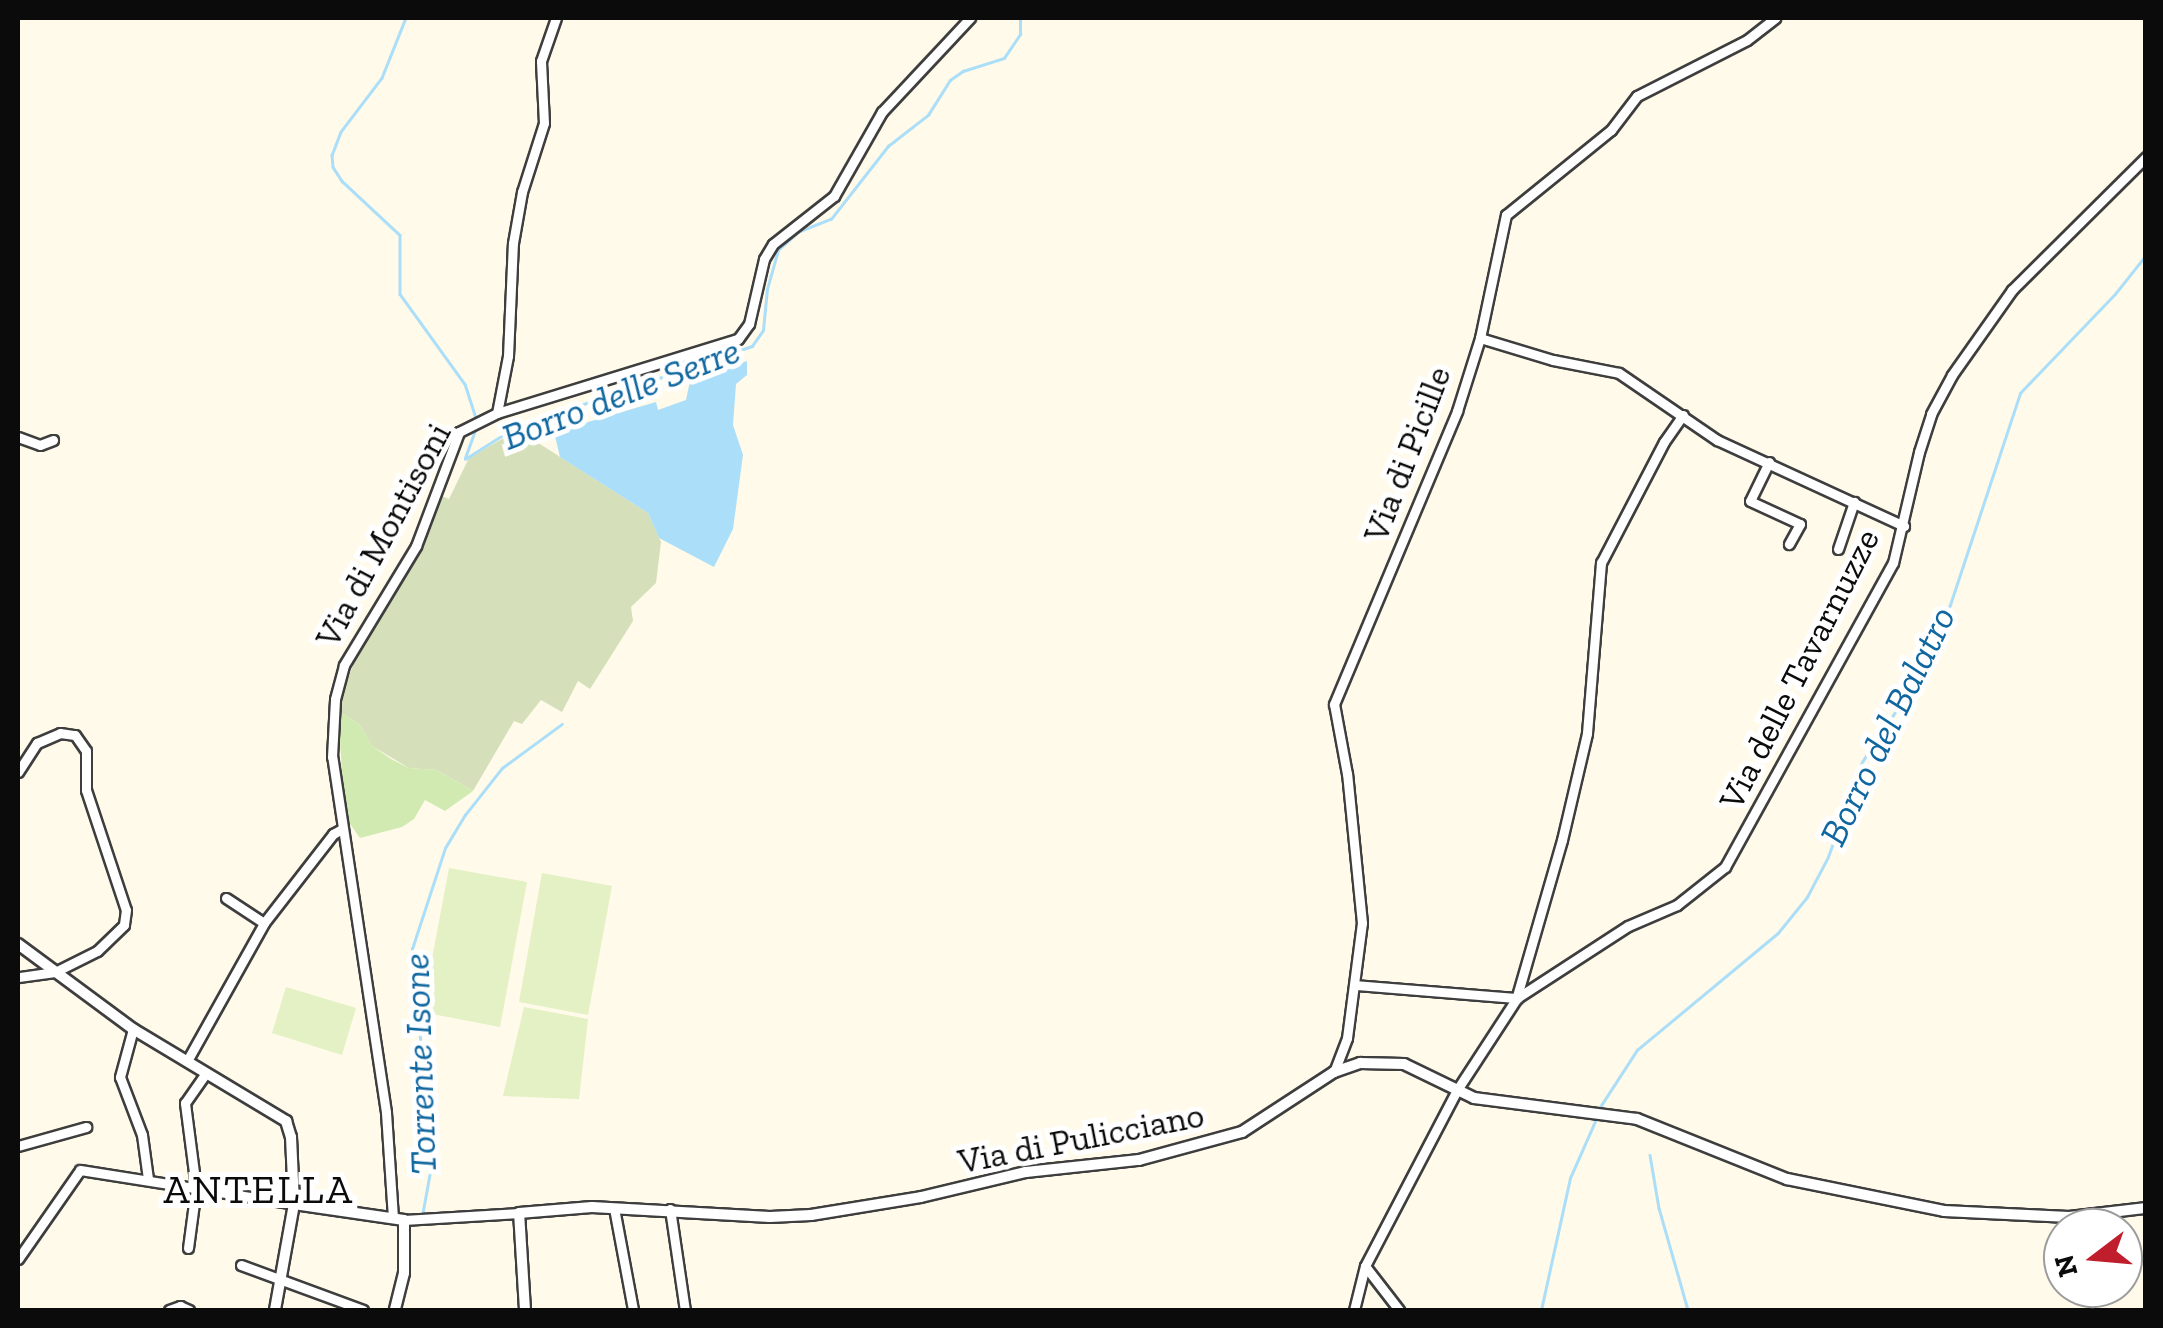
<!DOCTYPE html>
<style>
body{margin:0}
#map{position:relative;width:2163px;height:1328px;overflow:hidden;background:#fffae9;font-family:"Zilla Slab",serif}
div>[style]{position:absolute}
.green>*{inset:0;background:#d1eab2}
.cemetery>*{inset:0;background:#d5e0ba}
.pitch>*{inset:0;background:#e3f1c4}
.water>*{inset:0;background:#abdef8}
.stream>*{height:2.5px;margin:-1.25px;padding:0 1.25px;transform-origin:1.25px;border-radius:1.25px;background:#abdef8}
.roads{filter:drop-shadow(2px 0 #3e3e3e) drop-shadow(-2px 0 #3e3e3e) drop-shadow(0 2px #3e3e3e) drop-shadow(0 -2px #3e3e3e)}
.minor>*{height:9px;margin:-4.5px;padding:0 4.5px;transform-origin:4.5px;border-radius:4.5px;background:#fff}
.tertiary>*{height:10px;margin:-5px;padding:0 5px;transform-origin:5px;border-radius:5px;background:#fff}
span{translate:-50% -50%;white-space:nowrap;text-align:center;line-height:1.15;-webkit-text-stroke:10px #fff;paint-order:stroke}
.street-label{font-size:35px;color:#0b0b0b}
.water-label{font-size:38px;color:#1067a0;font-style:italic}
.quarter-label{font-size:40px;color:#0b0b0b;letter-spacing:2.5px}
.frame{position:absolute;inset:0;border:20px solid #0b0b0b;pointer-events:none}
.north{position:absolute;left:2043px;top:1208px;width:100px;height:100px;box-sizing:border-box;background:#fff;border:2px solid #9d9d9d;border-radius:50%;rotate:254deg;font-size:28px;font-weight:700;line-height:40px;text-align:center;color:#0b0b0b}
.north::after{content:'';display:block;margin:auto;width:35px;height:45px;background:#c01e2c;clip-path:polygon(50% 0,100% 100%,50% 72%,0 100%)}
</style>
<div id="map">
<div class="green">
<div style="clip-path:polygon(338px 711px,359px 724px,372px 746px,391px 759px,409px 768px,437px 770px,473px 791px,445px 811px,425px 800px,414px 819px,402px 827px,360px 838px,345px 817px)"></div>
</div>
<div class="cemetery">
<div style="clip-path:polygon(518px 430px,648px 513px,661px 542px,656px 583px,631px 607px,633px 621px,590px 689px,578px 681px,562px 712px,541px 700px,522px 724px,514px 721px,473px 791px,437px 770px,409px 768px,372px 746px,359px 724px,338px 711px,339px 701px,368px 628px,413px 562px,439px 495px,449px 499px,469px 458px)"></div>
</div>
<div class="pitch">
<div style="clip-path:polygon(449px 868px,527px 882px,500px 1027px,422px 1012px)"></div>
<div style="clip-path:polygon(542px 873px,612px 886px,588px 1015px,519px 1002px)"></div>
<div style="clip-path:polygon(286px 987px,356px 1008px,342px 1055px,272px 1033px)"></div>
<div style="clip-path:polygon(524px 1007px,588px 1019px,579px 1099px,503px 1096px)"></div>
</div>
<div class="water">
<div style="clip-path:polygon(747px 361px,747px 375px,736px 384px,733px 425px,743px 455px,733px 529px,714px 567px,659px 538px,648px 513px,560px 457px,554px 432px,656px 402px,658px 410px,686px 400px,690px 381px)"></div>
</div>
<div class="stream">
<div style="left:406px;top:18px;width:65px;rotate:111.8deg"></div>
<div style="left:382px;top:78px;width:68px;rotate:127.2deg"></div>
<div style="left:341px;top:132px;width:25px;rotate:111deg"></div>
<div style="left:332px;top:155px;width:12px;rotate:85deg"></div>
<div style="left:333px;top:167px;width:17px;rotate:57deg"></div>
<div style="left:342px;top:181px;width:79px;rotate:43deg"></div>
<div style="left:400px;top:235px;width:59px;rotate:90deg"></div>
<div style="left:400px;top:294px;width:111px;rotate:54.2deg"></div>
<div style="left:465px;top:384px;width:38px;rotate:72deg"></div>
<div style="left:465px;top:458px;width:32px;rotate:-70deg"></div>
<div style="left:465px;top:459px;width:58px;rotate:-32.3deg"></div>
<div style="left:514px;top:428px;width:252px;rotate:-19deg"></div>
<div style="left:752px;top:346px;width:19px;rotate:-55deg"></div>
<div style="left:763px;top:330px;width:41px;rotate:-84.4deg"></div>
<div style="left:767px;top:289px;width:41px;rotate:-74.2deg"></div>
<div style="left:778px;top:250px;width:27px;rotate:-42deg"></div>
<div style="left:798px;top:232px;width:35px;rotate:-22deg"></div>
<div style="left:831px;top:219px;width:93px;rotate:-52deg"></div>
<div style="left:888px;top:146px;width:51px;rotate:-37.8deg"></div>
<div style="left:928px;top:115px;width:41px;rotate:-57.8deg"></div>
<div style="left:950px;top:80px;width:16px;rotate:-35deg"></div>
<div style="left:963px;top:71px;width:43px;rotate:-17.6deg"></div>
<div style="left:1004px;top:58px;width:29px;rotate:-56deg"></div>
<div style="left:1020px;top:34px;width:16px;rotate:-90deg"></div>
<div style="left:1600px;top:1107px;width:68px;rotate:-57deg"></div>
<div style="left:1637px;top:1050px;width:183px;rotate:-39.7deg"></div>
<div style="left:1778px;top:933px;width:46px;rotate:-51.1deg"></div>
<div style="left:1807px;top:897px;width:45px;rotate:-62.3deg"></div>
<div style="left:1828px;top:857px;width:101px;rotate:-70.3deg"></div>
<div style="left:1862px;top:762px;width:100px;rotate:-56.5deg"></div>
<div style="left:1917px;top:679px;width:81px;rotate:-66deg"></div>
<div style="left:1950px;top:605px;width:223px;rotate:-71.7deg"></div>
<div style="left:2020px;top:393px;width:137px;rotate:-46.2deg"></div>
<div style="left:2115px;top:294px;width:50px;rotate:-51.5deg"></div>
<div style="left:1650px;top:1155px;width:54px;rotate:80.4deg"></div>
<div style="left:1659px;top:1208px;width:106px;rotate:74.1deg"></div>
<div style="left:422px;top:1216px;width:45px;rotate:-79.7deg"></div>
<div style="left:430px;top:1172px;width:35px;rotate:-92deg"></div>
<div style="left:429px;top:1137px;width:189px;rotate:-95.2deg"></div>
<div style="left:412px;top:949px;width:106px;rotate:-71.9deg"></div>
<div style="left:445px;top:848px;width:39px;rotate:-59deg"></div>
<div style="left:465px;top:815px;width:60px;rotate:-51.8deg"></div>
<div style="left:502px;top:768px;width:74px;rotate:-36.3deg"></div>
<div style="left:1541px;top:1310px;width:135px;rotate:-77.6deg"></div>
<div style="left:1570px;top:1178px;width:64px;rotate:-66.2deg"></div>
</div>
<div class="roads">
<div class="minor">
<div style="left:1480px;top:338px;width:76px;rotate:16.8deg"></div>
<div style="left:1553px;top:360px;width:67px;rotate:11.1deg"></div>
<div style="left:1619px;top:373px;width:119px;rotate:34.4deg"></div>
<div style="left:1717px;top:440px;width:206px;rotate:24.7deg"></div>
<div style="left:497px;top:413px;width:58px;rotate:-79.1deg"></div>
<div style="left:508px;top:356px;width:113px;rotate:-87.5deg"></div>
<div style="left:513px;top:243px;width:52px;rotate:-80deg"></div>
<div style="left:522px;top:192px;width:72px;rotate:-72.3deg"></div>
<div style="left:544px;top:123px;width:62px;rotate:-92.8deg"></div>
<div style="left:541px;top:61px;width:46px;rotate:-70.8deg"></div>
<div style="left:18px;top:437px;width:23px;rotate:20deg"></div>
<div style="left:40px;top:445px;width:14px;rotate:-21deg"></div>
<div style="left:1769px;top:462px;width:43px;rotate:116deg"></div>
<div style="left:1750px;top:501px;width:55px;rotate:24.7deg"></div>
<div style="left:1800px;top:524px;width:23px;rotate:119deg"></div>
<div style="left:1838px;top:549px;width:50px;rotate:-71.2deg"></div>
<div style="left:18px;top:772px;width:35px;rotate:-57deg"></div>
<div style="left:37px;top:743px;width:25px;rotate:-23deg"></div>
<div style="left:60px;top:733px;width:15px;rotate:8deg"></div>
<div style="left:75px;top:735px;width:19px;rotate:55deg"></div>
<div style="left:86px;top:751px;width:39px;rotate:90deg"></div>
<div style="left:86px;top:790px;width:126px;rotate:71.6deg"></div>
<div style="left:126px;top:910px;width:15px;rotate:98deg"></div>
<div style="left:124px;top:925px;width:37px;rotate:136deg"></div>
<div style="left:97px;top:951px;width:47px;rotate:153.4deg"></div>
<div style="left:55px;top:972px;width:37px;rotate:172deg"></div>
<div style="left:226px;top:898px;width:45px;rotate:33.3deg"></div>
<div style="left:1355px;top:985px;width:163px;rotate:4.6deg"></div>
<div style="left:1517px;top:996px;width:162px;rotate:-73.9deg"></div>
<div style="left:1562px;top:840px;width:110px;rotate:-76.8deg"></div>
<div style="left:1587px;top:733px;width:171px;rotate:-85.3deg"></div>
<div style="left:1601px;top:563px;width:136px;rotate:-62.5deg"></div>
<div style="left:1664px;top:442px;width:33px;rotate:-55deg"></div>
<div style="left:133px;top:1029px;width:50px;rotate:105.2deg"></div>
<div style="left:120px;top:1077px;width:62px;rotate:69.2deg"></div>
<div style="left:142px;top:1135px;width:44px;rotate:82.2deg"></div>
<div style="left:187px;top:1061px;width:158px;rotate:-60.8deg"></div>
<div style="left:264px;top:923px;width:113px;rotate:-52.2deg"></div>
<div style="left:333px;top:834px;width:10px;rotate:-29deg"></div>
<div style="left:1334px;top:1072px;width:36px;rotate:-69deg"></div>
<div style="left:1347px;top:1038px;width:116px;rotate:-82.6deg"></div>
<div style="left:1362px;top:923px;width:150px;rotate:-95.7deg"></div>
<div style="left:1347px;top:774px;width:71px;rotate:-100.5deg"></div>
<div style="left:1334px;top:704px;width:318px;rotate:-67.2deg"></div>
<div style="left:1457px;top:411px;width:77px;rotate:-72.5deg"></div>
<div style="left:1480px;top:338px;width:126px;rotate:-78.1deg"></div>
<div style="left:1506px;top:215px;width:135px;rotate:-39deg"></div>
<div style="left:1611px;top:130px;width:43px;rotate:-52.6deg"></div>
<div style="left:1637px;top:96px;width:123px;rotate:-27deg"></div>
<div style="left:1747px;top:40px;width:36px;rotate:-38deg"></div>
<div style="left:18px;top:1146px;width:71px;rotate:-15.6deg"></div>
<div style="left:614px;top:1208px;width:104px;rotate:79.4deg"></div>
<div style="left:670px;top:1209px;width:102px;rotate:81.6deg"></div>
<div style="left:393px;top:1218px;width:106px;rotate:-93.8deg"></div>
<div style="left:386px;top:1112px;width:359px;rotate:-98.6deg"></div>
<div style="left:332px;top:757px;width:58px;rotate:-87deg"></div>
<div style="left:335px;top:699px;width:35px;rotate:-75deg"></div>
<div style="left:344px;top:665px;width:139px;rotate:-58.8deg"></div>
<div style="left:416px;top:546px;width:122px;rotate:-69.3deg"></div>
<div style="left:459px;top:432px;width:42px;rotate:-26.6deg"></div>
<div style="left:497px;top:413px;width:252px;rotate:-17.1deg"></div>
<div style="left:738px;top:339px;width:19px;rotate:-54deg"></div>
<div style="left:749px;top:324px;width:67px;rotate:-77deg"></div>
<div style="left:764px;top:259px;width:17px;rotate:-59deg"></div>
<div style="left:773px;top:244px;width:78px;rotate:-38.2deg"></div>
<div style="left:834px;top:196px;width:97px;rotate:-60.3deg"></div>
<div style="left:882px;top:112px;width:129px;rotate:-46.9deg"></div>
<div style="left:404px;top:1220px;width:115px;rotate:-3.5deg"></div>
<div style="left:188px;top:1248px;width:61px;rotate:-82.4deg"></div>
<div style="left:196px;top:1188px;width:86px;rotate:-97.4deg"></div>
<div style="left:185px;top:1103px;width:37px;rotate:-55deg"></div>
<div style="left:18px;top:1259px;width:108px;rotate:-55.1deg"></div>
<div style="left:80px;top:1170px;width:217px;rotate:9deg"></div>
<div style="left:241px;top:1265px;width:130px;rotate:20.2deg"></div>
<div style="left:1365px;top:1266px;width:56px;rotate:52.3deg"></div>
<div style="left:169px;top:1310px;width:12px;rotate:-20deg"></div>
<div style="left:180px;top:1306px;width:10px;rotate:24deg"></div>
<div style="left:1354px;top:1310px;width:45px;rotate:-76deg"></div>
<div style="left:1365px;top:1266px;width:199px;rotate:-62.4deg"></div>
<div style="left:1457px;top:1090px;width:110px;rotate:-56.9deg"></div>
<div style="left:1517px;top:998px;width:132px;rotate:-33deg"></div>
<div style="left:1628px;top:926px;width:53px;rotate:-23.2deg"></div>
<div style="left:1677px;top:905px;width:61px;rotate:-38.4deg"></div>
<div style="left:1725px;top:867px;width:347px;rotate:-61.1deg"></div>
<div style="left:1893px;top:563px;width:114px;rotate:-76.8deg"></div>
<div style="left:1919px;top:452px;width:40px;rotate:-72deg"></div>
<div style="left:1931px;top:414px;width:44px;rotate:-61.7deg"></div>
<div style="left:1952px;top:375px;width:104px;rotate:-54.8deg"></div>
<div style="left:2012px;top:290px;width:189px;rotate:-44.8deg"></div>
</div>
<div class="tertiary">
<div style="left:18px;top:944px;width:143px;rotate:36.5deg"></div>
<div style="left:133px;top:1029px;width:179px;rotate:31deg"></div>
<div style="left:286px;top:1121px;width:17px;rotate:73deg"></div>
<div style="left:291px;top:1137px;width:67px;rotate:87.4deg"></div>
<div style="left:294px;top:1204px;width:108px;rotate:100.2deg"></div>
<div style="left:294px;top:1204px;width:111px;rotate:8.3deg"></div>
<div style="left:404px;top:1220px;width:53px;rotate:90deg"></div>
<div style="left:404px;top:1273px;width:38px;rotate:104deg"></div>
<div style="left:525px;top:1310px;width:97px;rotate:-93.5deg"></div>
<div style="left:519px;top:1213px;width:73px;rotate:-4.7deg"></div>
<div style="left:592px;top:1207px;width:178px;rotate:3.2deg"></div>
<div style="left:770px;top:1217px;width:41px;rotate:-2.8deg"></div>
<div style="left:811px;top:1215px;width:111px;rotate:-9.3deg"></div>
<div style="left:921px;top:1197px;width:108px;rotate:-13.4deg"></div>
<div style="left:1026px;top:1172px;width:114px;rotate:-6.1deg"></div>
<div style="left:1139px;top:1160px;width:107px;rotate:-15.2deg"></div>
<div style="left:1242px;top:1132px;width:110px;rotate:-33.1deg"></div>
<div style="left:1334px;top:1072px;width:28px;rotate:-19deg"></div>
<div style="left:1360px;top:1063px;width:44px;rotate:1.3deg"></div>
<div style="left:1404px;top:1064px;width:78px;rotate:25.9deg"></div>
<div style="left:1474px;top:1098px;width:164px;rotate:7.3deg"></div>
<div style="left:1637px;top:1119px;width:162px;rotate:21.8deg"></div>
<div style="left:1787px;top:1179px;width:160px;rotate:11.5deg"></div>
<div style="left:1944px;top:1211px;width:125px;rotate:2.7deg"></div>
<div style="left:2069px;top:1217px;width:78px;rotate:-6.7deg"></div>
</div>
</div>
<div class="street-label">
<span style="left:1407px;top:454px;rotate:-69deg">Via di Picille</span>
<span style="left:383px;top:535px;rotate:-62deg">Via di Montisoni</span>
<span style="left:1799px;top:669px;rotate:-63deg">Via delle Tavarnuzze</span>
<span style="left:1081px;top:1138px;rotate:-11deg">Via di Pulicciano</span>
</div>
<div class="water-label">
<span style="left:621px;top:394px;rotate:-21deg">Borro delle Serre</span>
<span style="left:1888px;top:726px;rotate:-64deg">Borro del Balatro</span>
<span style="left:420px;top:1064px;rotate:-92deg">Torrente Isone</span>
</div>
<div class="quarter-label">
<span style="left:259px;top:1189px">ANTELLA</span>
</div>
<div class="frame"></div>
<div class="north">N</div>
</div>
